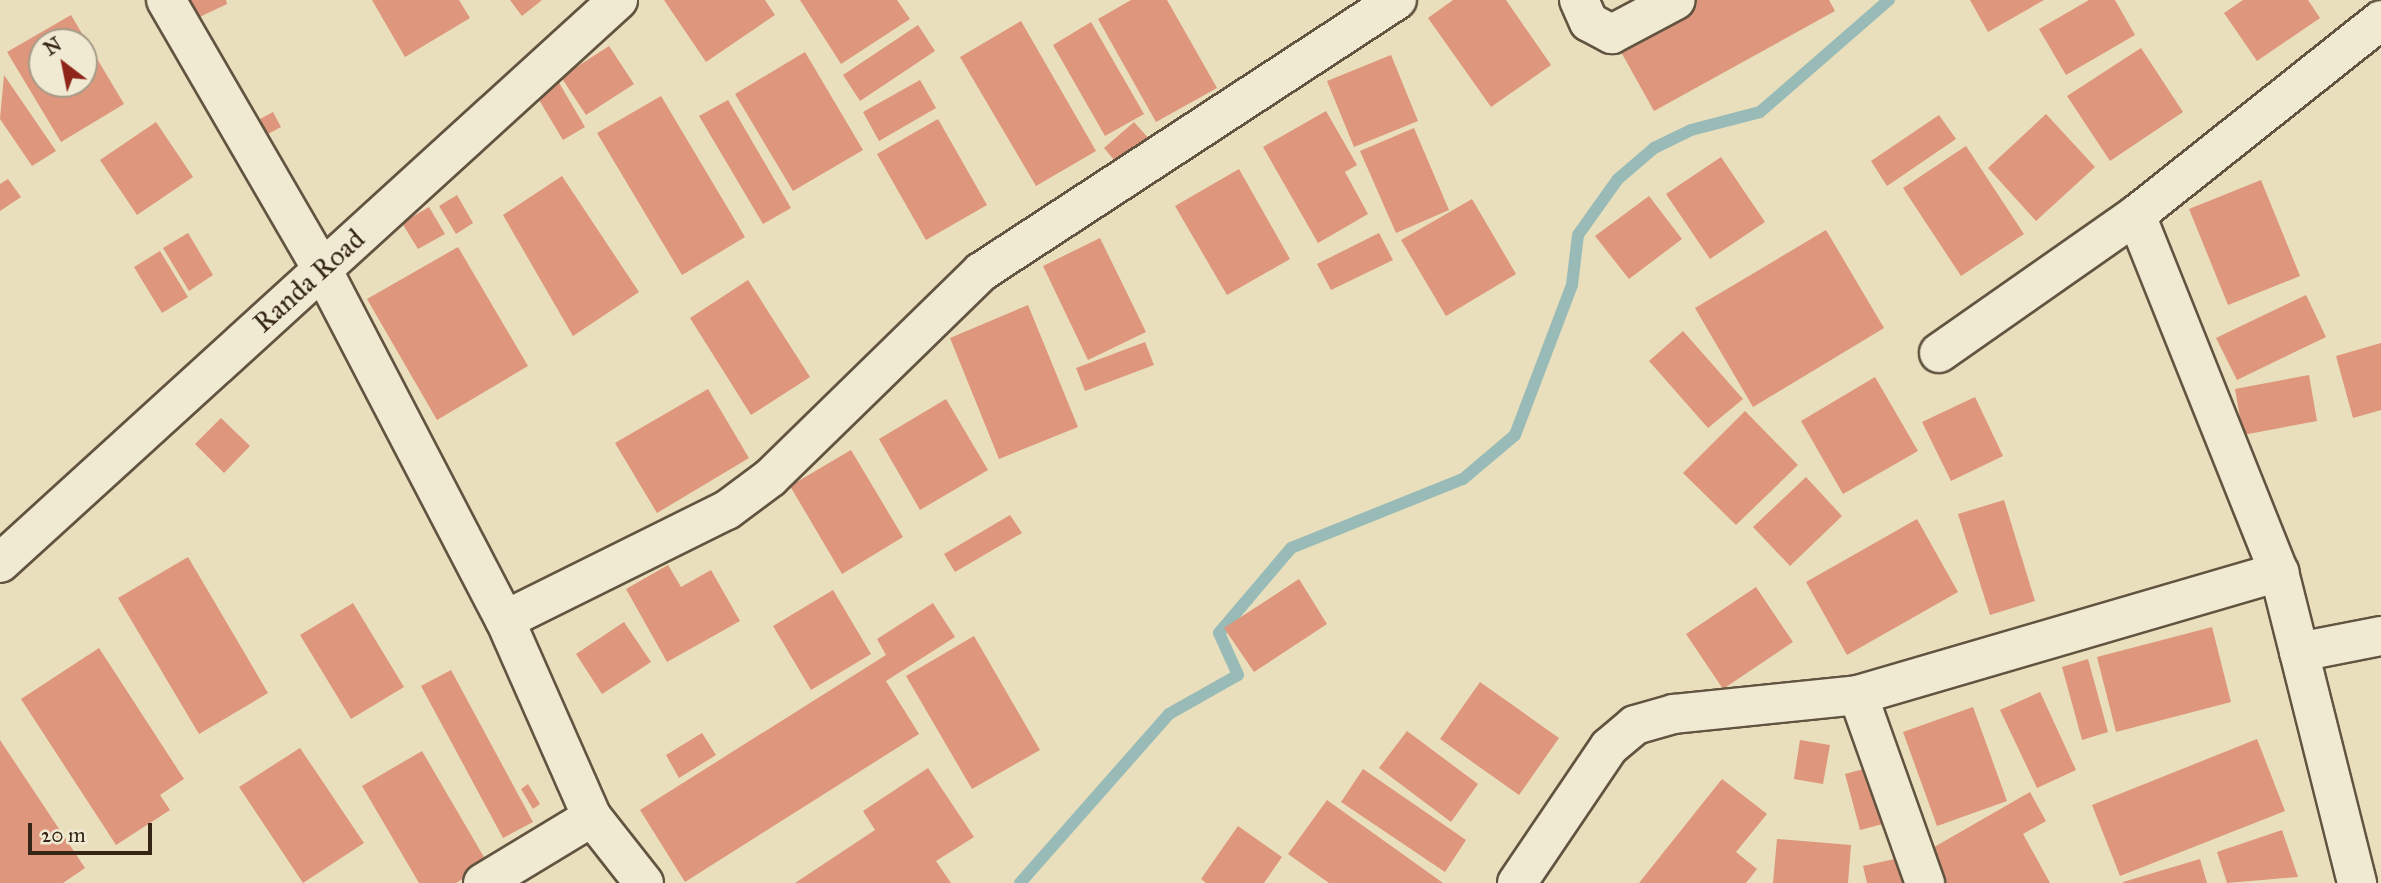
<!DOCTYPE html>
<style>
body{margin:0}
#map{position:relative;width:2381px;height:883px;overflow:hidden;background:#e9dfbc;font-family:"IM FELL Great Primer",serif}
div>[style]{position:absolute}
.stream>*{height:12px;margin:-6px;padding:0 6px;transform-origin:6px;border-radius:6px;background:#99bbb7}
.building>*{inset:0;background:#de967c}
.roads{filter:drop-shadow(2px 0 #625440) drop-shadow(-2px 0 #625440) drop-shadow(0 2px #625440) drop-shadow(0 -2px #625440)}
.street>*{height:38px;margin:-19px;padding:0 19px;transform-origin:19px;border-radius:19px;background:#f1ead3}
span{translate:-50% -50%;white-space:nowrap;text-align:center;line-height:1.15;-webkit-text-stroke:5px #f1ead3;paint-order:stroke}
.street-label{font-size:28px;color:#352517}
.north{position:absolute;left:28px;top:28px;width:70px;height:70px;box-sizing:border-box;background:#f1ead3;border:2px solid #a69b88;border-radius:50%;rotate:328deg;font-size:19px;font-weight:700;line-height:28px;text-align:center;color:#352517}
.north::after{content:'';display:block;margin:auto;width:24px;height:32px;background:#8f2418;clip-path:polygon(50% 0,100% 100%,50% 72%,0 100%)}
.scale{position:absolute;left:28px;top:823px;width:124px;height:32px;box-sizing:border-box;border:4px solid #352517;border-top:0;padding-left:9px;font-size:21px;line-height:24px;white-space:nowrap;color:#352517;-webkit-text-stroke:5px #f1ead3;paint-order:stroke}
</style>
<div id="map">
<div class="stream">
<div style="left:1020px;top:883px;width:225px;rotate:-48.6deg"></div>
<div style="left:1169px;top:714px;width:79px;rotate:-29.5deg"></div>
<div style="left:1238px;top:675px;width:46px;rotate:-114.3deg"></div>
<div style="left:1219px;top:633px;width:111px;rotate:-49.7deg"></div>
<div style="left:1291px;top:548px;width:185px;rotate:-21.9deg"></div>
<div style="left:1463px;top:479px;width:68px;rotate:-40.2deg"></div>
<div style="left:1515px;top:435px;width:160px;rotate:-69.2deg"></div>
<div style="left:1572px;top:285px;width:50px;rotate:-83.2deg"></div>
<div style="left:1578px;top:235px;width:69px;rotate:-54.5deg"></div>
<div style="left:1618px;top:179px;width:48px;rotate:-40.7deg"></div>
<div style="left:1654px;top:148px;width:41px;rotate:-25.9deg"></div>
<div style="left:1691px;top:130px;width:71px;rotate:-14.6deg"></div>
<div style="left:1760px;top:112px;width:171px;rotate:-41deg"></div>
</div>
<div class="building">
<div style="clip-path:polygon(178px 0,226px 0,227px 4px,189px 22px)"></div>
<div style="clip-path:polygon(372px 0,459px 0,470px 18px,405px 57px)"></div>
<div style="clip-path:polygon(510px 0,542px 0,522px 16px)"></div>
<div style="clip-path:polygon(664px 0,765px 0,775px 15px,706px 62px)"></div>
<div style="clip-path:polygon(800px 0,897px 0,910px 19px,841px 64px)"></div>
<div style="clip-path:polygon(1167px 0,1217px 88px,1156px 122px,1098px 19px,1131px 0)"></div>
<div style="clip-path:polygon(1453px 0,1506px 0,1551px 65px,1491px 107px,1428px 18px)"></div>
<div style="clip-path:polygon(1694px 0,1829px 0,1835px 11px,1654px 111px,1616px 43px)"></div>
<div style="clip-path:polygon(1970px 0,2044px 0,1988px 32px)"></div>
<div style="clip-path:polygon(2089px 0,2115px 0,2135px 35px,2066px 75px,2039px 29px)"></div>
<div style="clip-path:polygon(2243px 0,2308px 0,2320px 18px,2257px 61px,2224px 13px)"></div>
<div style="clip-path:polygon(evenodd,71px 15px,124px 104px,61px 142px,7px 52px,71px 15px,42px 42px,84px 42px,84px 84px,42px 84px,42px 42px)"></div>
<div style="clip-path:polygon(1021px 21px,1096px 151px,1036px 186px,960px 57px)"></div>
<div style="clip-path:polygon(1091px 22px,1144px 114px,1105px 136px,1053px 45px)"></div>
<div style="clip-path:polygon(918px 25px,935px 51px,860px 101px,843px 75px)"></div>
<div style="clip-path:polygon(609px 46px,634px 84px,586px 115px,561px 77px)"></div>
<div style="clip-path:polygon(2141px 48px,2183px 112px,2110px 161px,2067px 96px)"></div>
<div style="clip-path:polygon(805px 52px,863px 150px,793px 191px,735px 94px)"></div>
<div style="clip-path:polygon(1391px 55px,1418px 121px,1354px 147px,1327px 81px)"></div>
<div style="clip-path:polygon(4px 75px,56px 151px,32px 166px,0 119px)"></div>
<div style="clip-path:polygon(920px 80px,936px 108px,879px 141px,863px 112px)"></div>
<div style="clip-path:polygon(558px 81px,585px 127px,563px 140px,536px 95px)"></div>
<div style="clip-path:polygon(661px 96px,745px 237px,682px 275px,597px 133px)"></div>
<div style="clip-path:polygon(728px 100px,791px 208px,763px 224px,699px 116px)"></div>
<div style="clip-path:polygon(1326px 111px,1357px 165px,1345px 172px,1368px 214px,1318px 243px,1263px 147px)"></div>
<div style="clip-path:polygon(273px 112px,281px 127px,251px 143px,243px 128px)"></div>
<div style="clip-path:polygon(2046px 114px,2095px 167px,2036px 221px,1988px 168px)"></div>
<div style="clip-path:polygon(1939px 115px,1956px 139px,1887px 186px,1871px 161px)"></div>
<div style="clip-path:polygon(938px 119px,987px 205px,926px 240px,877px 154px)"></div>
<div style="clip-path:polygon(156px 122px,193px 177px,137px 215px,100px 160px)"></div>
<div style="clip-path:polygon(1134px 122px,1151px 141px,1121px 168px,1104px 148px)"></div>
<div style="clip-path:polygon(1414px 128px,1449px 210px,1396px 233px,1360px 151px)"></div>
<div style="clip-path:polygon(1966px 146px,2024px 234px,1961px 276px,1903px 188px)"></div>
<div style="clip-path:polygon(1721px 157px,1765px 222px,1710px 259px,1666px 194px)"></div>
<div style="clip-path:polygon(1239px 169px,1290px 259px,1227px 295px,1175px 206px)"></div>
<div style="clip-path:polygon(562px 176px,639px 292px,573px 336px,503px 215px)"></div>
<div style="clip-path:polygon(8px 179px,21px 197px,0 211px,0 184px)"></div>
<div style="clip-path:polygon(2261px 180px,2300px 276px,2228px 305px,2189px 209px)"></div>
<div style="clip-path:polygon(457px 195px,473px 223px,456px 234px,439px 206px)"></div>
<div style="clip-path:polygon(1649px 196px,1682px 239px,1629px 279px,1595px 236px)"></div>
<div style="clip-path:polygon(1472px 199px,1516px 274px,1446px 316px,1401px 240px)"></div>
<div style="clip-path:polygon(429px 207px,445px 234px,418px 249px,402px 223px)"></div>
<div style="clip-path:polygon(1826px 230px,1884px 328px,1753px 407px,1695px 308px)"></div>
<div style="clip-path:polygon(188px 233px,213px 275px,189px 291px,163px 248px)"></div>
<div style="clip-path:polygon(1379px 233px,1393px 260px,1331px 290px,1317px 264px)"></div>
<div style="clip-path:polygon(1100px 238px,1146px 332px,1088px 360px,1043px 266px)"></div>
<div style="clip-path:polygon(458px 247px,528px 366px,437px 420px,367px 299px)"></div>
<div style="clip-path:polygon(160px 251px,188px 297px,162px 313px,134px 267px)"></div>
<div style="clip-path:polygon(748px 280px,810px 377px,751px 415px,690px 318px)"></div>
<div style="clip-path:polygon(2306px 295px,2326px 337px,2237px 380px,2216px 338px)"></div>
<div style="clip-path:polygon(1028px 305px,1078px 427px,999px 459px,950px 338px)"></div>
<div style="clip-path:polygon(1683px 331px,1743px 399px,1708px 428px,1649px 361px)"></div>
<div style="clip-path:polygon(1145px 342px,1154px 365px,1085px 391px,1076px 368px)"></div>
<div style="clip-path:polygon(2381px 343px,2381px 410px,2353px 418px,2336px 356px)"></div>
<div style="clip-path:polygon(2309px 375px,2317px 421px,2243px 435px,2235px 389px)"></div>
<div style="clip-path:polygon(1875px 377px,1918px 451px,1843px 494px,1801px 421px)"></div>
<div style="clip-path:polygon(708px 389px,749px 458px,657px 513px,615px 443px)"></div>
<div style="clip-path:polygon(1975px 397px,2003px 456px,1951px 481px,1922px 422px)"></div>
<div style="clip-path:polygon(946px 399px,988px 470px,920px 510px,879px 439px)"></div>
<div style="clip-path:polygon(1745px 411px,1798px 465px,1736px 525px,1683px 473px)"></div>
<div style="clip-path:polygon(221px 418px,250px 446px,224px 473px,195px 444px)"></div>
<div style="clip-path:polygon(851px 450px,903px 537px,842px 574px,790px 486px)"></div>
<div style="clip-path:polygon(1806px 477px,1842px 516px,1790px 566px,1753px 527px)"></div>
<div style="clip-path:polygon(2004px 500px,2035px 601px,1990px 615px,1958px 514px)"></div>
<div style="clip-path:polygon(1010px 515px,1022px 533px,955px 572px,944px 554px)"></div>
<div style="clip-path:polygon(1917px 519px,1958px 592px,1847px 655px,1806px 582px)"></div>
<div style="clip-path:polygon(188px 557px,268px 693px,199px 734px,118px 598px)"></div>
<div style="clip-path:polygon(668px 565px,681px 587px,711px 570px,740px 621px,667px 662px,626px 589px)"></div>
<div style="clip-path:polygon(1299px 579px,1327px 624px,1254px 672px,1224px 628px)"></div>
<div style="clip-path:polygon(1756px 587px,1793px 642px,1723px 689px,1686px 634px)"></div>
<div style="clip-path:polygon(833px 590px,871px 654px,811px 690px,773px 626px)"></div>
<div style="clip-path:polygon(353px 603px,404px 687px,351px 719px,300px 635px)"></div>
<div style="clip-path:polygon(933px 603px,955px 637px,886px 681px,919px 734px,685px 882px,640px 810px,886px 655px,877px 639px)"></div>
<div style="clip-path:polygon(624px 622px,651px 662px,602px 694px,576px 654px)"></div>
<div style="clip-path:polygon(2212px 627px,2231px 702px,2116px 732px,2097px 657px)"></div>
<div style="clip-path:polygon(974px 636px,1040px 750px,972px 789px,906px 676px)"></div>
<div style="clip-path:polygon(99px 648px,184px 779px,160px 795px,170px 810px,116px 845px,21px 699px)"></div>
<div style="clip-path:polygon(2088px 659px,2108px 732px,2082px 740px,2062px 667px)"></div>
<div style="clip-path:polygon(451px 670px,533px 822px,503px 838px,421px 686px)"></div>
<div style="clip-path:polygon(1480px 682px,1559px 738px,1519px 795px,1440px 739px)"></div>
<div style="clip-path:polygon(2040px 692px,2076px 770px,2037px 788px,2000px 710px)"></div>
<div style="clip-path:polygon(1973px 707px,2007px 801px,1937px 826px,1903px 732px)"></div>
<div style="clip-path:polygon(1407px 731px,1478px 784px,1451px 822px,1379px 768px)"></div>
<div style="clip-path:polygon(702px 733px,716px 755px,679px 778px,666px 755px)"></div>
<div style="clip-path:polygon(2257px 739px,2285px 811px,2120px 876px,2092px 805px)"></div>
<div style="clip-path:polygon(0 740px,85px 868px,63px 883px,0 883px)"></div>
<div style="clip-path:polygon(1800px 740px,1830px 745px,1823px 784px,1794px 779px)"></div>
<div style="clip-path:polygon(300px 748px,364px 843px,303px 883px,239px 787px)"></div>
<div style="clip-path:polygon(422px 751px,488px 864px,456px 883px,419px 883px,362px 786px)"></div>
<div style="clip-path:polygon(1878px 765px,1894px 821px,1860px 830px,1845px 774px)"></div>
<div style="clip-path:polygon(928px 768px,974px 837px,936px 861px,951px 883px,795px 883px,875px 830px,863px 811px)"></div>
<div style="clip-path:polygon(1363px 769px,1466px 840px,1445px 872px,1341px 802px)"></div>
<div style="clip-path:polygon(1722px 779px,1767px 814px,1736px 852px,1757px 869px,1746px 883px,1639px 883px)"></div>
<div style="clip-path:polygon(528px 784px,540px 804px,533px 809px,521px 789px)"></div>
<div style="clip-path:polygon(2030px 792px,2046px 821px,2023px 834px,2050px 883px,1938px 883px,1922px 854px)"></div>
<div style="clip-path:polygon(1327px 800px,1443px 883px,1329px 883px,1288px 854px)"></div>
<div style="clip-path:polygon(1238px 826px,1282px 857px,1264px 883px,1206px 883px,1201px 879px)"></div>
<div style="clip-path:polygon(2282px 830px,2298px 877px,2227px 883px,2217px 852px)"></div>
<div style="clip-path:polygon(1777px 839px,1851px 845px,1848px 883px,1773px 883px)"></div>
<div style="clip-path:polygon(1899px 858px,1904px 883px,1867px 883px,1863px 866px)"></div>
<div style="clip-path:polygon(2200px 859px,2207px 883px,2123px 883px,2123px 882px)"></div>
</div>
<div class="roads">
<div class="street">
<div style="left:166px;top:0;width:311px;rotate:59.9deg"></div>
<div style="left:322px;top:269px;width:396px;rotate:62.5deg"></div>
<div style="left:505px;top:620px;width:215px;rotate:66.2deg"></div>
<div style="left:592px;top:817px;width:84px;rotate:51.8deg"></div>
<div style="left:1579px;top:0;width:24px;rotate:66deg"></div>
<div style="left:1589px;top:22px;width:26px;rotate:28deg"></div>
<div style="left:1612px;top:34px;width:72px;rotate:-28deg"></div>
<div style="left:2136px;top:215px;width:385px;rotate:68.2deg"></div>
<div style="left:2279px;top:572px;width:321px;rotate:75.9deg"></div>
<div style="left:1939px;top:353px;width:241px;rotate:-35deg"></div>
<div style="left:2136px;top:215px;width:313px;rotate:-38.5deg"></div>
<div style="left:0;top:563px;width:836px;rotate:-42.33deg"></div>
<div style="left:505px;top:620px;width:248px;rotate:-26.4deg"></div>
<div style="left:727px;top:510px;width:54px;rotate:-36.7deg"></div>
<div style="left:770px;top:478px;width:295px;rotate:-44.3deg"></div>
<div style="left:981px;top:272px;width:497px;rotate:-33.2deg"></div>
<div style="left:2299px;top:652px;width:84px;rotate:-11deg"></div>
<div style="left:1858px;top:695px;width:200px;rotate:70.4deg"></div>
<div style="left:483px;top:883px;width:127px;rotate:-31.2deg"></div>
<div style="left:1517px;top:883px;width:164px;rotate:-55.9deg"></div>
<div style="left:1609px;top:747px;width:34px;rotate:-40deg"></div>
<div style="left:1635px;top:725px;width:41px;rotate:-15.8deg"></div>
<div style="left:1674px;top:714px;width:185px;rotate:-5.9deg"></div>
<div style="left:1858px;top:695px;width:439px;rotate:-16.3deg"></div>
</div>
</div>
<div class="street-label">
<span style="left:309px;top:281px;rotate:-42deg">Randa Road</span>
</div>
<div class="north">N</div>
<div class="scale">20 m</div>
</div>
